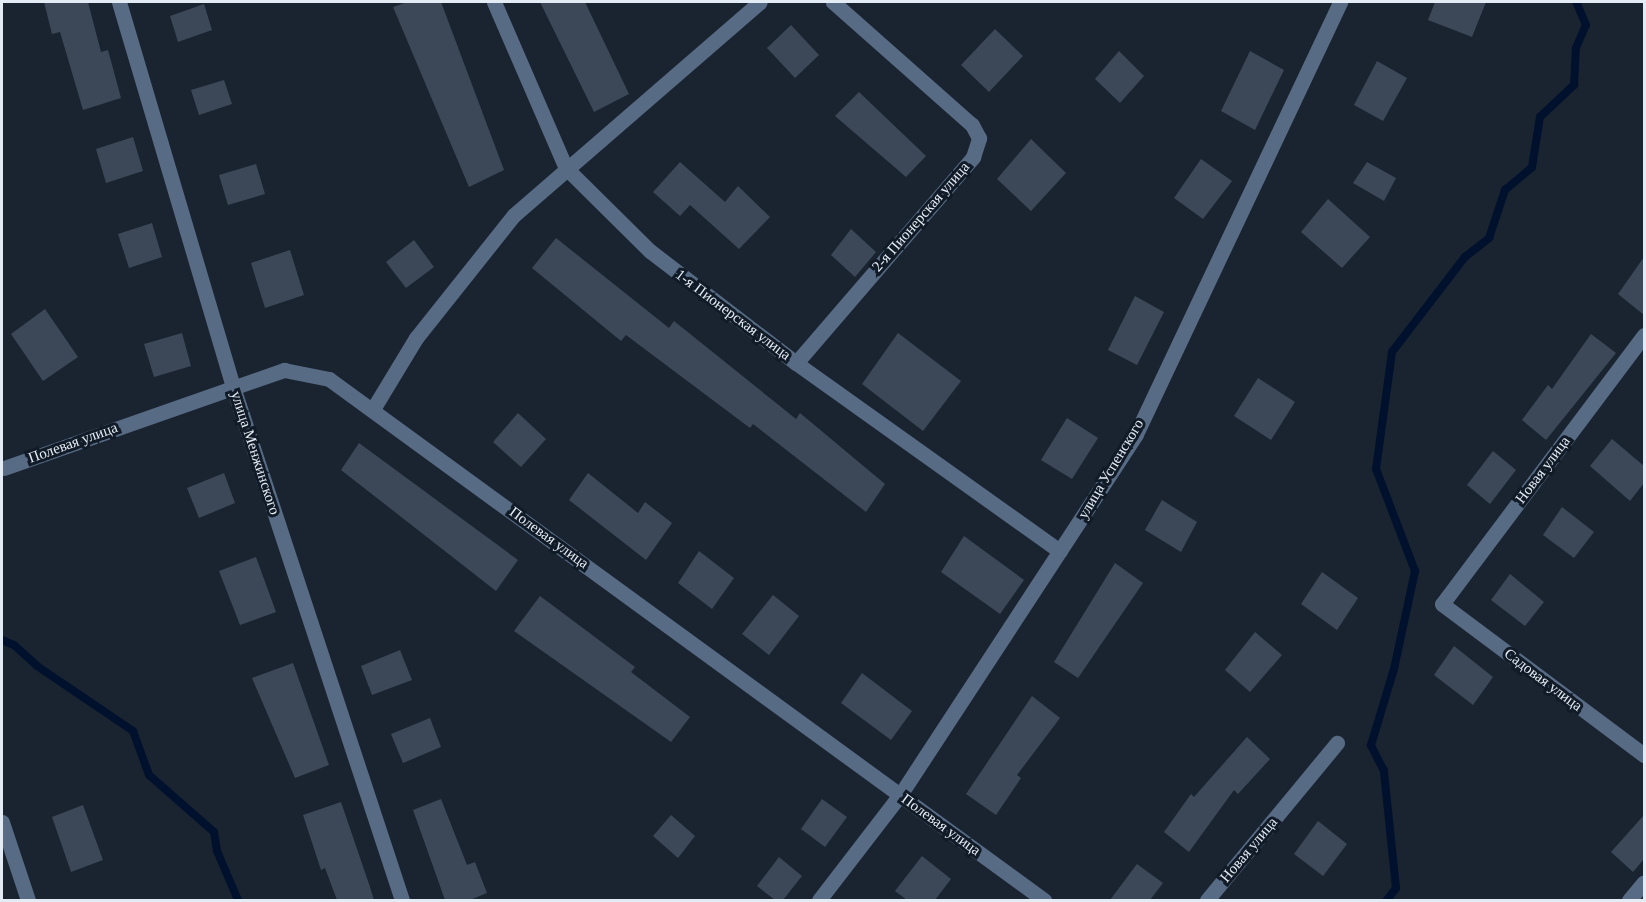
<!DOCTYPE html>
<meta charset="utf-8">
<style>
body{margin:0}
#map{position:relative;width:1646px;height:902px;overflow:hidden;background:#1a2431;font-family:"Times New Roman",serif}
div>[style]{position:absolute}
.stream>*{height:8px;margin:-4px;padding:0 4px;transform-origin:4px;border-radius:4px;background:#00112d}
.building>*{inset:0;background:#3c4857}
.minor>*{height:15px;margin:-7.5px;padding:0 7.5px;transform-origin:7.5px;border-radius:7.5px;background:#576b84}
span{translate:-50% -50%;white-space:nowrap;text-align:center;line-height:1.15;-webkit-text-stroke:6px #111b27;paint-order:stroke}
.street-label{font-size:15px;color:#e3ebf4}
.frame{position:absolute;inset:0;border:3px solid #e3ebf4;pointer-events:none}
</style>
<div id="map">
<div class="stream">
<div style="left:2px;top:640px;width:13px;rotate:23deg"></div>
<div style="left:14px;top:645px;width:31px;rotate:42deg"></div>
<div style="left:37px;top:666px;width:116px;rotate:34.1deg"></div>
<div style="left:133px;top:731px;width:47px;rotate:70deg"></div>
<div style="left:149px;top:775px;width:86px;rotate:41.2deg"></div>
<div style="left:214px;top:832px;width:19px;rotate:81deg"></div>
<div style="left:217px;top:851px;width:53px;rotate:66.8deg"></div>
<div style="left:1387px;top:900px;width:15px;rotate:-53deg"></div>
<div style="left:1396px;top:888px;width:118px;rotate:-95.9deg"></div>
<div style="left:1384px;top:771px;width:29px;rotate:-117deg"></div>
<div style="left:1371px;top:745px;width:79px;rotate:-73.2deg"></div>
<div style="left:1394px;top:669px;width:100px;rotate:-77.9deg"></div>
<div style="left:1415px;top:571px;width:109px;rotate:-110.9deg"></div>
<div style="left:1376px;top:469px;width:118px;rotate:-82.2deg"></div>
<div style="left:1392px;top:352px;width:120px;rotate:-52.5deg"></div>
<div style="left:1465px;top:257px;width:31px;rotate:-38deg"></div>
<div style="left:1489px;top:238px;width:51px;rotate:-71.6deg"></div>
<div style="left:1505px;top:190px;width:35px;rotate:-40deg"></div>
<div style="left:1532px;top:167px;width:51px;rotate:-80.9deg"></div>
<div style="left:1540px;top:117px;width:47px;rotate:-43.3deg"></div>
<div style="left:1574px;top:85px;width:37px;rotate:-87deg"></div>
<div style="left:1576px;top:48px;width:25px;rotate:-67deg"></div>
<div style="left:1586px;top:25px;width:25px;rotate:-113deg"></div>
</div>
<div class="building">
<div style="clip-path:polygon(44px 2px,88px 2px,101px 52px,108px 50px,121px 98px,83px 110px,60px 32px,52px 34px)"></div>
<div style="clip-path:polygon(407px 2px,441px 2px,504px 170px,469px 187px,393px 7px)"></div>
<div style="clip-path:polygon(540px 2px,585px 2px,629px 94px,594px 112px)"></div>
<div style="clip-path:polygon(1435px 2px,1486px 2px,1472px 37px,1428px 20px)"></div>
<div style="clip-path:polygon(204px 4px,212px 30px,178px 42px,170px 16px)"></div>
<div style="clip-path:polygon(791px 25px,819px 55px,795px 78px,767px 48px)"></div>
<div style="clip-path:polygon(995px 29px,1023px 56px,989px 92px,961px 65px)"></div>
<div style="clip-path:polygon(1119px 51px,1144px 76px,1120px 103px,1095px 79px)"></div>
<div style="clip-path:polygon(1250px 51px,1284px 70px,1255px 130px,1221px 111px)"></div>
<div style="clip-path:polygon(1377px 61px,1407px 78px,1383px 121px,1354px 105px)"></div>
<div style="clip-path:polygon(224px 80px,232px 104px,199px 115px,191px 90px)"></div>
<div style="clip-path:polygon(859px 92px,926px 156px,906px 177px,835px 116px)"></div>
<div style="clip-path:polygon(133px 137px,143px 171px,106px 183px,96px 149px)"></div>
<div style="clip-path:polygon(1031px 139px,1066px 173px,1031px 211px,997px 179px)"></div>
<div style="clip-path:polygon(1201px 159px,1232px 181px,1203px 219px,1174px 198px)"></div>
<div style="clip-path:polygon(680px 162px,725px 202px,738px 186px,770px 217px,739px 249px,690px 205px,680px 216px,653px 192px)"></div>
<div style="clip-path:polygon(1367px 162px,1396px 178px,1384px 201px,1353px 183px)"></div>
<div style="clip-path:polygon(256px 164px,265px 194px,228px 205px,219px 175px)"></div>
<div style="clip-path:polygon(1328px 199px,1370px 237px,1342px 268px,1301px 232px)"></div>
<div style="clip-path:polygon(152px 223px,162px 257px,129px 268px,118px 234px)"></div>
<div style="clip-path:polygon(851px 229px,876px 252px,855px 277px,831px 255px)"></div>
<div style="clip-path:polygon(556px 238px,669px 328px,674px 321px,796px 419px,800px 413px,885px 484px,866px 512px,753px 424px,750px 428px,626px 335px,621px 341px,532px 268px)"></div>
<div style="clip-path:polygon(414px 240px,434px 267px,406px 288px,386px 262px)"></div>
<div style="clip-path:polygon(290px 250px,304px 295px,265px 308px,251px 263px)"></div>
<div style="clip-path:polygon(1644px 257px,1644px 315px,1618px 294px)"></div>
<div style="clip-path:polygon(1135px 296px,1164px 312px,1137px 365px,1108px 350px)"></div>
<div style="clip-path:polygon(45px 309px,78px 357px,43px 381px,11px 334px)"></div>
<div style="clip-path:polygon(182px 333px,191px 366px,154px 377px,144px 344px)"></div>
<div style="clip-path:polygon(898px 333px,961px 381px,923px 431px,862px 384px)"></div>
<div style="clip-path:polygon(1591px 334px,1616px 353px,1546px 440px,1522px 420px,1548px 385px,1552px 389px)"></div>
<div style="clip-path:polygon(1258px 378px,1295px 402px,1271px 440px,1234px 416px)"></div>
<div style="clip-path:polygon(518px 413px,546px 439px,521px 467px,493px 442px)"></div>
<div style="clip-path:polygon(1067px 418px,1098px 438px,1072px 479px,1041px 460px)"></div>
<div style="clip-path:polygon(1612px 439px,1644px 466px,1644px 483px,1630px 501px,1590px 466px)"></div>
<div style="clip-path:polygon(359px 443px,518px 560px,496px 591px,341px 470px)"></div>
<div style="clip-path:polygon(1493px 451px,1516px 470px,1490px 504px,1467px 485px)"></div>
<div style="clip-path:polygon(224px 473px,235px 503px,199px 518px,187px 488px)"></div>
<div style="clip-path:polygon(588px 473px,638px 513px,645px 502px,672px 523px,646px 560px,569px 500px)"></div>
<div style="clip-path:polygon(1162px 500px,1197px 522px,1181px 552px,1145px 530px)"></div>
<div style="clip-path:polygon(1562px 507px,1594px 532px,1574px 558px,1543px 535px)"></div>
<div style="clip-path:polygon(964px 536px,1024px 580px,1000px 614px,941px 572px)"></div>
<div style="clip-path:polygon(699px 551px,734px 578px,712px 609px,678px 583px)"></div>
<div style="clip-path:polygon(256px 557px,276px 612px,240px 625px,219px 571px)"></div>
<div style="clip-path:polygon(1115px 563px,1143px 583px,1078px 678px,1054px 662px)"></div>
<div style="clip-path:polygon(1322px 572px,1358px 598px,1337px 630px,1301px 604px)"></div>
<div style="clip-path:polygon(1510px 574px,1544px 602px,1525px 626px,1491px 600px)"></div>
<div style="clip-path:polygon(773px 595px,799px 616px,769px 655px,742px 634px)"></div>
<div style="clip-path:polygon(540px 596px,635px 667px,631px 672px,690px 717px,671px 742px,514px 631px)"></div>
<div style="clip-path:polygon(1255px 632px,1282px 655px,1250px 692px,1225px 670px)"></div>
<div style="clip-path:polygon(1454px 646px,1493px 677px,1473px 705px,1434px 675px)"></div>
<div style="clip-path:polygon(400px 650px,412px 680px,372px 695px,361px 666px)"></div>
<div style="clip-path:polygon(293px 663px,329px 765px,295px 778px,252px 678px)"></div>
<div style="clip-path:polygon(862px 673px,912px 711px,891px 740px,841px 703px)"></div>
<div style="clip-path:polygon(1032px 696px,1060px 718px,1017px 775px,1021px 778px,996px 815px,966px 794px)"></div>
<div style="clip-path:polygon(430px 718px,441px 747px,403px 763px,391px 734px)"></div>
<div style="clip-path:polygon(1247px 737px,1270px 759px,1238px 794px,1234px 790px,1189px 852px,1164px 832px,1191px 794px,1194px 797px)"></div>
<div style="clip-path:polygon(441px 799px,467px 865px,475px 862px,487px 893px,470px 900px,445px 900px,413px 810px)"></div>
<div style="clip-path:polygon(822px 799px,847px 817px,825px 847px,801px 829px)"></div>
<div style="clip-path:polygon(341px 802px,370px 887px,374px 900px,337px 900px,325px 868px,321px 870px,303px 815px)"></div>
<div style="clip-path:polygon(83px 805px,103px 860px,71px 872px,52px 817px)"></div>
<div style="clip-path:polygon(671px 815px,695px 836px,678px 858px,653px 836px)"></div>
<div style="clip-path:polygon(1644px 815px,1644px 859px,1633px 872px,1611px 852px)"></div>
<div style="clip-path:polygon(1318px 821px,1347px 844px,1323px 876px,1294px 854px)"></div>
<div style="clip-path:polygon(922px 856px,951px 879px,935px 900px,907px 900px,895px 891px)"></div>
<div style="clip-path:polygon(779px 857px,802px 876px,783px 900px,775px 900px,757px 886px)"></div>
<div style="clip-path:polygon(1137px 864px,1163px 883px,1150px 900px,1110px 900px)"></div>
</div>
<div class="minor">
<div style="left:119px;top:2px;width:402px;rotate:73.5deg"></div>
<div style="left:233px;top:387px;width:540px;rotate:71.77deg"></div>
<div style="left:494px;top:2px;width:181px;rotate:66.6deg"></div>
<div style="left:566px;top:168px;width:118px;rotate:44.7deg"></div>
<div style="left:650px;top:251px;width:184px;rotate:37.5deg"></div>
<div style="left:796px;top:363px;width:324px;rotate:35.5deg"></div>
<div style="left:1644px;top:335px;width:336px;rotate:126.9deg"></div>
<div style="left:1442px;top:604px;width:252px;rotate:36.8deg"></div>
<div style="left:796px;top:363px;width:272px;rotate:-49.3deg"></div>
<div style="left:973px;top:157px;width:20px;rotate:-72deg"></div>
<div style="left:979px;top:138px;width:15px;rotate:-118deg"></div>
<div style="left:972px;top:125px;width:186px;rotate:-138.5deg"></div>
<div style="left:373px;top:409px;width:83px;rotate:-58.8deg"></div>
<div style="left:416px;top:338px;width:157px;rotate:-51.5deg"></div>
<div style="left:514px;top:215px;width:325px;rotate:-40.9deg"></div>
<div style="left:4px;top:468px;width:297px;rotate:-19.3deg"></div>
<div style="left:284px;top:370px;width:46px;rotate:11.3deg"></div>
<div style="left:329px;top:379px;width:885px;rotate:36.08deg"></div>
<div style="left:2px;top:822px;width:82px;rotate:71.6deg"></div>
<div style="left:819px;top:900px;width:133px;rotate:-52.4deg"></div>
<div style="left:900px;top:795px;width:431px;rotate:-56.8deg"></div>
<div style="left:1136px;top:434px;width:478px;rotate:-64.7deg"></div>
<div style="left:1207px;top:900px;width:204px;rotate:-50.4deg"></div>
<div style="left:1629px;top:900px;width:23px;rotate:-50deg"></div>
</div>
<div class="street-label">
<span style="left:921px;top:217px;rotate:-49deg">2-я Пионерская улица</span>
<span style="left:733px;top:315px;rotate:37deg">1-я Пионерская улица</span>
<span style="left:73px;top:443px;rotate:-20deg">Полевая улица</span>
<span style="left:255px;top:453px;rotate:72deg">улица Менжинского</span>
<span style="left:1111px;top:469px;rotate:-59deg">улица Успенского</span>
<span style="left:1543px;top:470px;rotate:-53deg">Новая улица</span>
<span style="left:549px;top:538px;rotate:36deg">Полевая улица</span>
<span style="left:1543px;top:680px;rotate:37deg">Садовая улица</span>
<span style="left:941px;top:825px;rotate:36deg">Полевая улица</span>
<span style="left:1249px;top:850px;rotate:-50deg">Новая улица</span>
</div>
<div class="frame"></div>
</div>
